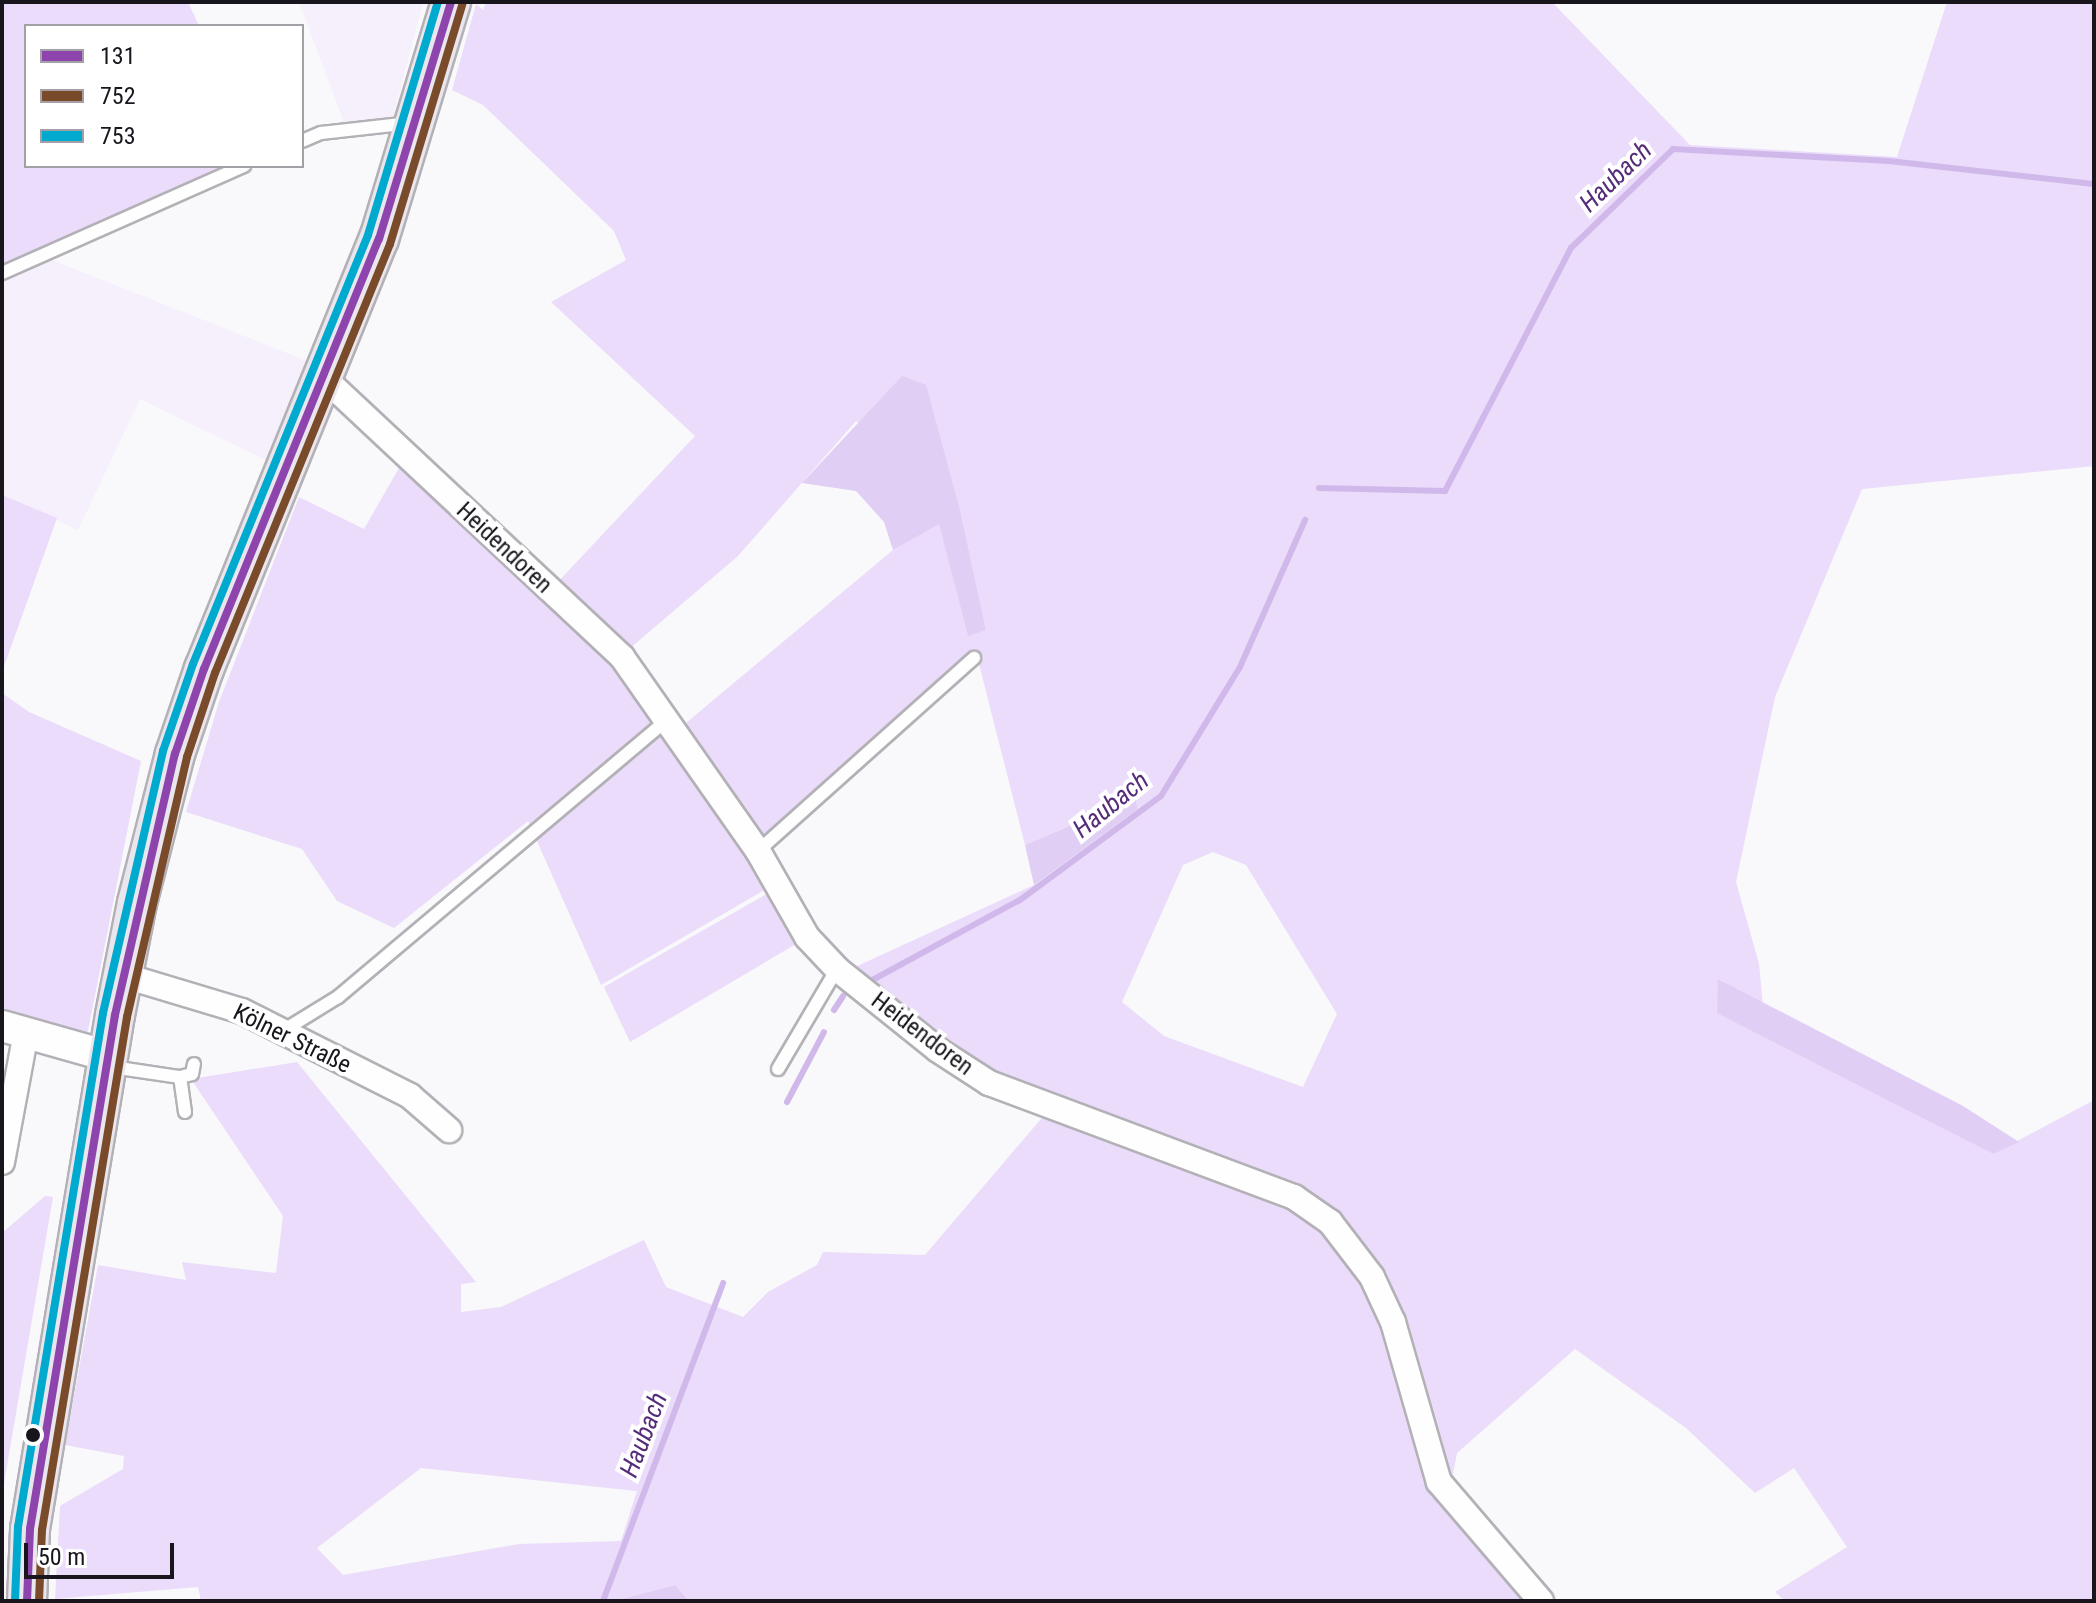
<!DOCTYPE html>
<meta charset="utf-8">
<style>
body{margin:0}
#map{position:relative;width:2096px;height:1603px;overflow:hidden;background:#f9f8fb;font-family:"Roboto Condensed",sans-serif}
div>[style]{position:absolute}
.built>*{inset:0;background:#f5f0fc}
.green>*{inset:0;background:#eadcfa}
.forest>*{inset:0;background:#e0cef4}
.stream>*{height:6px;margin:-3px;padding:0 3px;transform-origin:3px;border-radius:3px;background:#d0b9ea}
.roads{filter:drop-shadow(2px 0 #b3b1b6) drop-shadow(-2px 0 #b3b1b6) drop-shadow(0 2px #b3b1b6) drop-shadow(0 -2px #b3b1b6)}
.service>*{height:12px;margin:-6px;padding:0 6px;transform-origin:6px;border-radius:6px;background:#fefefe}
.minor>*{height:24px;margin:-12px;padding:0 12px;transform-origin:12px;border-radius:12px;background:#fefefe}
.tertiary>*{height:30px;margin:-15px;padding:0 15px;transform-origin:15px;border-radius:15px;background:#fefefe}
.primary>*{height:38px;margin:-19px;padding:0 19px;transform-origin:19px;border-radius:19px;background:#eae6ee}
.bus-1>*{height:8px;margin:-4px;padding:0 4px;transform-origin:4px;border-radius:4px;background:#8e44ad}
.bus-2>*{height:8px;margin:-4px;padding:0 4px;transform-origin:4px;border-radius:4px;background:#7a4b2a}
.bus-3>*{height:8px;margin:-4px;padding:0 4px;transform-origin:4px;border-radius:4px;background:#00a9ce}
.dots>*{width:22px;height:22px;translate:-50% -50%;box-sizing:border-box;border:4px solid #fff;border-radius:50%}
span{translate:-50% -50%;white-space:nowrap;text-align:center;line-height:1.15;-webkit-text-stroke:8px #fff;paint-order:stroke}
.street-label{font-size:24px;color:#18151d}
.water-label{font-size:26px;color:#552c7a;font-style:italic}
.frame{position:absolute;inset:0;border:4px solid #18151d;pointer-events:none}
.legend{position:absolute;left:24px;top:24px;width:280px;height:144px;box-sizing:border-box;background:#fff;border:2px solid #a3a1a5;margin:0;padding:10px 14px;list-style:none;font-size:24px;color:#18151d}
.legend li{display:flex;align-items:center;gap:16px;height:40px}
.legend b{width:40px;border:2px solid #a3a1a5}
.scale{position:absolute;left:24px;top:1543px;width:150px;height:36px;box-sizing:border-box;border:4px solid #18151d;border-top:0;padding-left:10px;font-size:24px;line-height:28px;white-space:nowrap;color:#18151d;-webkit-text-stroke:6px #fff;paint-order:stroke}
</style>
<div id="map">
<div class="built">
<div style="clip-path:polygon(299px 2px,423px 2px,392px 121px,345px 125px)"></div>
<div style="clip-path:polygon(52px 260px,307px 361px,266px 460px,140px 399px,78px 530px,2px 495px,2px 282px)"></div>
</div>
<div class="green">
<div style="clip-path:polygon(2px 2px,188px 2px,199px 26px,26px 26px,26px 166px,222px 166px,2px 268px)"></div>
<div style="clip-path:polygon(evenodd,486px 2px,1552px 2px,1690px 145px,1897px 157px,1947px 2px,2094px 2px,2094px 466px,1862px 489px,1775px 697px,1736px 882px,1759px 964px,1763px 1006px,1719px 979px,1717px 1012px,1993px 1154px,2094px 1100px,2094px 1601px,1785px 1601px,1775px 1592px,1847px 1547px,1794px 1468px,1755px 1493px,1686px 1428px,1575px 1349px,1457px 1453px,1452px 1479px,1525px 1601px,689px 1601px,675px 1585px,612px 1601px,201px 1601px,198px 1587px,55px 1599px,60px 1506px,123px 1469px,124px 1456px,65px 1445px,98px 1265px,186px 1280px,182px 1262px,276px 1273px,283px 1216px,191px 1079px,297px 1062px,476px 1282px,461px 1284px,461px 1312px,501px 1307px,644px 1240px,666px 1287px,743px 1317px,768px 1292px,817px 1265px,823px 1252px,925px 1255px,1046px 1113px,985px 1073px,853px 968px,1034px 885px,1138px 809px,1135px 798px,1025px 845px,978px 660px,760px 850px,768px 888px,601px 985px,528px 821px,394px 928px,337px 901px,302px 849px,186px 812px,219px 702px,299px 497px,364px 529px,403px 461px,555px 585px,695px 436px,551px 302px,626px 260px,614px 231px,483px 105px,452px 90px,476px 4px,483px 10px,486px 2px,856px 421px,961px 514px,986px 630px,968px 635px,939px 523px,893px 550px,686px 723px,628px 650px,738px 556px,856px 421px,486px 2px,1213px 852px,1246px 865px,1337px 1014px,1303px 1087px,1164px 1036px,1122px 1002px,1183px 865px,1213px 852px,486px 2px,421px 1468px,636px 1491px,637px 1491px,621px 1541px,519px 1544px,343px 1575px,317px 1548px,421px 1468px)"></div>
<div style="clip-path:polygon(2px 495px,57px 518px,2px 672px)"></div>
<div style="clip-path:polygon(2px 693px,29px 712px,141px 761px,87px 1036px,2px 1008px)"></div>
<div style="clip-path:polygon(770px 892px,796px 944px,630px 1042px,604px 987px)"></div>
<div style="clip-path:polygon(45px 1196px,53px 1197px,2px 1495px,2px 1233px)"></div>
</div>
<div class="forest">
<div style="clip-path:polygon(902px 376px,926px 385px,961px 514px,986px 630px,968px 636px,939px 524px,893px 550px,884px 522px,856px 491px,802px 483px)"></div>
<div style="clip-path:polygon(1135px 798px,1138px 809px,1034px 885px,1025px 845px)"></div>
<div style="clip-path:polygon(1718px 979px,1963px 1106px,2019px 1142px,1993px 1154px,1717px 1013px)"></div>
<div style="clip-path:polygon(675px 1585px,689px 1601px,613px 1601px)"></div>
</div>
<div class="stream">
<div style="left:1319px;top:488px;width:126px;rotate:1.4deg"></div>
<div style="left:1445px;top:491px;width:274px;rotate:-62.6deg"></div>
<div style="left:1571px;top:248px;width:142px;rotate:-44.1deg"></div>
<div style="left:1673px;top:149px;width:216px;rotate:3.2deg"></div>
<div style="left:1889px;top:161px;width:206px;rotate:6.4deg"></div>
<div style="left:865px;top:984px;width:176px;rotate:-28.5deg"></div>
<div style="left:1020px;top:900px;width:175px;rotate:-36.4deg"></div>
<div style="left:1161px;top:796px;width:151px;rotate:-58.5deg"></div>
<div style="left:1240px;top:667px;width:161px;rotate:-66.1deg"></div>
<div style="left:834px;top:1010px;width:17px;rotate:-57deg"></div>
<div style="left:787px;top:1102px;width:79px;rotate:-62.1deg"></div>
<div style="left:603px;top:1601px;width:340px;rotate:-69.3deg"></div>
</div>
<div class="roads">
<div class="service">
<div style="left:302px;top:141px;width:21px;rotate:-23deg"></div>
<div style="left:321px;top:133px;width:90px;rotate:-6.4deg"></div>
<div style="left:2px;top:273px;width:265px;rotate:-23.9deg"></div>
<div style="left:758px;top:851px;width:290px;rotate:-41.8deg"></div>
<div style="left:281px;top:1032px;width:67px;rotate:-31.6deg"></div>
<div style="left:338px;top:997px;width:431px;rotate:-40.1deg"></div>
<div style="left:112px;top:1067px;width:69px;rotate:8.4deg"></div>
<div style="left:778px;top:1069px;width:116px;rotate:-59.5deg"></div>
<div style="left:185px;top:1112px;width:35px;rotate:-98deg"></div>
<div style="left:180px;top:1077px;width:12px;rotate:-14deg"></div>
<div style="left:192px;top:1074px;width:10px;rotate:-79deg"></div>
</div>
<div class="minor">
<div style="left:325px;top:379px;width:407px;rotate:43.1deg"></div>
<div style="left:622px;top:657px;width:237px;rotate:55deg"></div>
<div style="left:758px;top:851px;width:99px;rotate:60.3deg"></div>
<div style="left:807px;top:937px;width:44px;rotate:46.8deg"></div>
<div style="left:837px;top:969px;width:129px;rotate:38.7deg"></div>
<div style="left:938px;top:1050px;width:61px;rotate:32.9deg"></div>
<div style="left:989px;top:1083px;width:326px;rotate:20.5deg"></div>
<div style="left:1294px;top:1197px;width:44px;rotate:34.8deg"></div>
<div style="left:1330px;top:1222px;width:69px;rotate:52.6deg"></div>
<div style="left:1372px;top:1277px;width:50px;rotate:65deg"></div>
<div style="left:1393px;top:1322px;width:166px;rotate:74deg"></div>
<div style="left:1439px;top:1482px;width:157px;rotate:49.4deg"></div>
<div style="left:122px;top:975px;width:125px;rotate:16.7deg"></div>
<div style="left:242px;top:1011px;width:188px;rotate:26.8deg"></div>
<div style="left:410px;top:1096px;width:52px;rotate:41.1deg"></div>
<div style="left:2px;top:1162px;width:131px;rotate:-79.5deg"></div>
</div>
<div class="tertiary">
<div style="left:2px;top:1026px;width:110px;rotate:15.8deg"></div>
</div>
<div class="primary">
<div style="left:27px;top:1601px;width:72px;rotate:-87.6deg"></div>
<div style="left:30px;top:1529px;width:521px;rotate:-80.61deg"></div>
<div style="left:115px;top:1015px;width:114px;rotate:-78.9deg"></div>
<div style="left:137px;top:903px;width:154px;rotate:-75.7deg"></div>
<div style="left:175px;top:754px;width:90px;rotate:-71.2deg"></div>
<div style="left:204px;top:669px;width:464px;rotate:-67.9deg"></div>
<div style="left:379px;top:239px;width:248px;rotate:-73.1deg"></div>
</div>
</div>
<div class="bus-1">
<div style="left:27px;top:1601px;width:72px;rotate:-87.6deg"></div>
<div style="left:30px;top:1529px;width:521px;rotate:-80.61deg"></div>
<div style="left:115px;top:1015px;width:268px;rotate:-77.1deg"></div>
<div style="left:175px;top:754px;width:90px;rotate:-71.2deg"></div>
<div style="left:204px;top:669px;width:464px;rotate:-67.9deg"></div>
<div style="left:379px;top:239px;width:248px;rotate:-73.1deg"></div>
</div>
<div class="bus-2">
<div style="left:39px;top:1601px;width:71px;rotate:-87.6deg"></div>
<div style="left:42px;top:1530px;width:520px;rotate:-80.59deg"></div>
<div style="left:127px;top:1017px;width:267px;rotate:-77deg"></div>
<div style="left:187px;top:757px;width:89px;rotate:-71.6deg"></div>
<div style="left:215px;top:673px;width:463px;rotate:-67.8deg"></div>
<div style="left:390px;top:244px;width:250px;rotate:-73.2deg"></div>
</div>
<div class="bus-3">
<div style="left:15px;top:1601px;width:74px;rotate:-87.7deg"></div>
<div style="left:18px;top:1527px;width:521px;rotate:-80.61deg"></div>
<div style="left:103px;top:1013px;width:269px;rotate:-77.1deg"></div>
<div style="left:163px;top:751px;width:92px;rotate:-71deg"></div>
<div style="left:193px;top:664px;width:463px;rotate:-67.8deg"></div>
<div style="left:368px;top:235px;width:243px;rotate:-73.3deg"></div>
</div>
<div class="dots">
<div style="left:33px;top:1435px;background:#18151d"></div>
</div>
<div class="street-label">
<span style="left:504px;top:548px;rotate:43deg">Heidendoren</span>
<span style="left:922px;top:1034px;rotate:37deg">Heidendoren</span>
<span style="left:292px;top:1039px;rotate:26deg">Kölner Straße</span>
</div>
<div class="water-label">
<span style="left:1616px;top:177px;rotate:-44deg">Haubach</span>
<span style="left:1111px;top:805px;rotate:-39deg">Haubach</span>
<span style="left:644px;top:1435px;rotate:-69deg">Haubach</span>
</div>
<div class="frame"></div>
<ul class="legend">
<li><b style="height:10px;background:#8e44ad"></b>131</li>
<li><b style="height:10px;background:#7a4b2a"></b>752</li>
<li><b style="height:10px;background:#00a9ce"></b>753</li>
</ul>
<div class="scale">50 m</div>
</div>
